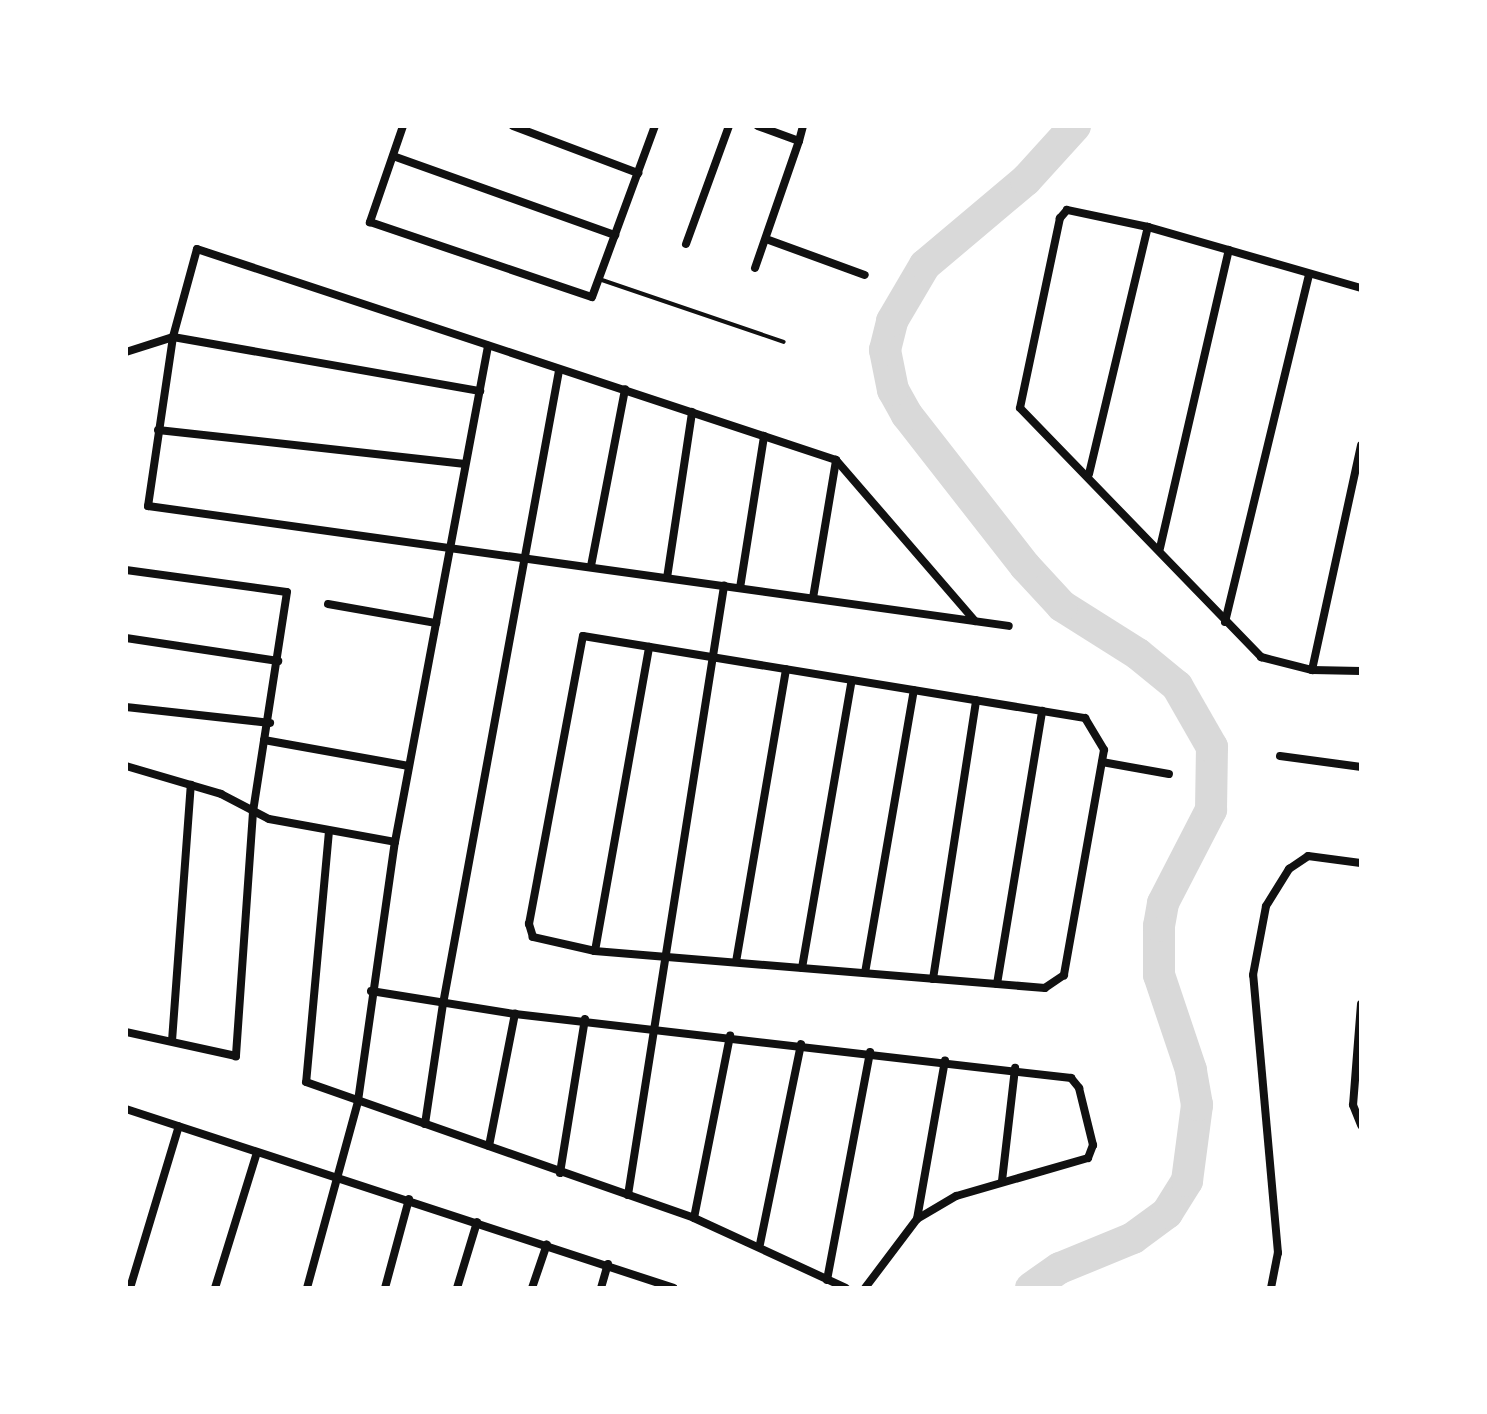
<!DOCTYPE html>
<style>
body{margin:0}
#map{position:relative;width:1487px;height:1414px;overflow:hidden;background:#fff;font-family:Georgia,serif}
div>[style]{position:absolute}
.river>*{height:32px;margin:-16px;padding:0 16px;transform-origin:16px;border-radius:16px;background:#d9d9d9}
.service>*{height:4px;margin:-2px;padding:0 2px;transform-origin:2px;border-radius:2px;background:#111}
.minor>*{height:8px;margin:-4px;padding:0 4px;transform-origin:4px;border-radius:4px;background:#111}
span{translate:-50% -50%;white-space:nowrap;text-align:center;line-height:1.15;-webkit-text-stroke:6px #fff;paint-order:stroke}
.frame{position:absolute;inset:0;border:128px solid #fff;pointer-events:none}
</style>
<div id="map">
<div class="river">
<div style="left:1031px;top:1288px;width:35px;rotate:-35deg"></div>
<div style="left:1060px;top:1268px;width:79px;rotate:-22.3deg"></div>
<div style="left:1133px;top:1238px;width:42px;rotate:-36.3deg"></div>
<div style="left:1167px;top:1213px;width:38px;rotate:-58deg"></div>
<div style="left:1187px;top:1181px;width:77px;rotate:-82.5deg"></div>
<div style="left:1197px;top:1105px;width:36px;rotate:-100deg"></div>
<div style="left:1191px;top:1070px;width:100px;rotate:-108.6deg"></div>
<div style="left:1159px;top:975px;width:49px;rotate:-90deg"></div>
<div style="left:1159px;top:926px;width:23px;rotate:-80deg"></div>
<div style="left:1163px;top:903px;width:105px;rotate:-62.7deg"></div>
<div style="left:1211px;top:810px;width:63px;rotate:-89.1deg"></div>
<div style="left:1212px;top:747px;width:70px;rotate:-119.8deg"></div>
<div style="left:1177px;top:686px;width:50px;rotate:-140.6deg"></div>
<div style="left:1138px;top:654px;width:90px;rotate:-147.7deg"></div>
<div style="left:1062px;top:606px;width:54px;rotate:-132.8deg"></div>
<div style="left:1025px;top:566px;width:192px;rotate:-128deg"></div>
<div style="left:907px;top:415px;width:29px;rotate:-119deg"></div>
<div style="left:893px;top:390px;width:41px;rotate:-101.3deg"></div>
<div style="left:885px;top:350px;width:30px;rotate:-76deg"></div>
<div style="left:892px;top:321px;width:65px;rotate:-59.5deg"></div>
<div style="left:925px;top:265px;width:132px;rotate:-40.1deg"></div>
<div style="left:1026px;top:180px;width:73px;rotate:-47.8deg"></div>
</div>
<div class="service">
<div style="left:599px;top:279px;width:195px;rotate:18.8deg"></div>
</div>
<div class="minor">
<div style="left:403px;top:126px;width:102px;rotate:109deg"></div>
<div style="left:370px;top:222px;width:234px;rotate:18.7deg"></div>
<div style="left:592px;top:297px;width:182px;rotate:-69.8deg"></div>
<div style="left:513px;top:126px;width:134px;rotate:20.6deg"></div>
<div style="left:799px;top:141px;width:16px;rotate:-75deg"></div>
<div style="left:393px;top:156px;width:236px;rotate:19.6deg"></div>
<div style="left:766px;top:239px;width:105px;rotate:20deg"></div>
<div style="left:686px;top:244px;width:126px;rotate:-70deg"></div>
<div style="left:755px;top:268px;width:134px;rotate:-70.9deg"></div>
<div style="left:799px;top:141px;width:44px;rotate:-159.9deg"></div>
<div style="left:1361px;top:288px;width:222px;rotate:-164deg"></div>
<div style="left:1148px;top:227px;width:83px;rotate:-168.1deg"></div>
<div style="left:1067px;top:210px;width:11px;rotate:131deg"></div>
<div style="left:1060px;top:218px;width:194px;rotate:101.9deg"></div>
<div style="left:1020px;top:408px;width:347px;rotate:45.9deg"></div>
<div style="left:1261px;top:657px;width:53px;rotate:14.3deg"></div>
<div style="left:1312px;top:670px;width:49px;rotate:1.2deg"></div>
<div style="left:126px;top:352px;width:49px;rotate:-17.7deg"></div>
<div style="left:173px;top:337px;width:312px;rotate:10deg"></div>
<div style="left:158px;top:430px;width:309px;rotate:6.3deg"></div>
<div style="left:1089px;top:474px;width:254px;rotate:-76.6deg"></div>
<div style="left:1160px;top:548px;width:306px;rotate:-77deg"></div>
<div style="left:591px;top:566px;width:180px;rotate:-79.1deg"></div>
<div style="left:126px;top:570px;width:162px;rotate:7.8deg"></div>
<div style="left:287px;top:592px;width:223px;rotate:98.8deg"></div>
<div style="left:253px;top:812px;width:245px;rotate:94deg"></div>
<div style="left:236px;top:1056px;width:113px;rotate:-167.7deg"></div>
<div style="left:667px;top:578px;width:168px;rotate:-81.4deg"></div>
<div style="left:740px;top:588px;width:154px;rotate:-81deg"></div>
<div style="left:813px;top:598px;width:140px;rotate:-80.5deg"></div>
<div style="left:328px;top:604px;width:110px;rotate:10deg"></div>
<div style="left:975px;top:621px;width:213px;rotate:-130.8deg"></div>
<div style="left:836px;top:460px;width:673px;rotate:-161.73deg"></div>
<div style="left:197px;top:249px;width:91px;rotate:105.3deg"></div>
<div style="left:173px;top:337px;width:171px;rotate:98.4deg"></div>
<div style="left:148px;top:506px;width:869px;rotate:7.93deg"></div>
<div style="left:1225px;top:622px;width:358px;rotate:-76.4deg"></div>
<div style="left:583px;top:636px;width:509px;rotate:9.28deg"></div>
<div style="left:1085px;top:718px;width:37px;rotate:59deg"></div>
<div style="left:1104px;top:750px;width:229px;rotate:100.1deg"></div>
<div style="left:1064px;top:975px;width:23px;rotate:146deg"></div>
<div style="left:1045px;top:988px;width:452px;rotate:-175.3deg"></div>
<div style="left:595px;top:951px;width:64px;rotate:-167.3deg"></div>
<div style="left:533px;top:937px;width:14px;rotate:-107deg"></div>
<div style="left:529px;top:924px;width:293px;rotate:-79.4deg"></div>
<div style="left:126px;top:638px;width:154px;rotate:8.6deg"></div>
<div style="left:1312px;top:670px;width:230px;rotate:-77.7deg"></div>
<div style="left:126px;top:707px;width:145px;rotate:6.3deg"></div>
<div style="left:264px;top:740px;width:147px;rotate:10.2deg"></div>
<div style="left:1280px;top:756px;width:82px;rotate:7.7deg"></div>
<div style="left:1102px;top:762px;width:68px;rotate:10.2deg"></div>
<div style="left:126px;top:766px;width:99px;rotate:16.4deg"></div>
<div style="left:221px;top:794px;width:54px;rotate:27.5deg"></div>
<div style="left:269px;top:819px;width:128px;rotate:10.3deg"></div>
<div style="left:329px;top:831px;width:252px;rotate:95.2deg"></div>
<div style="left:306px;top:1082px;width:411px;rotate:19.3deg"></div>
<div style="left:694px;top:1218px;width:167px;rotate:24.7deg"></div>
<div style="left:595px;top:951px;width:309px;rotate:-79.9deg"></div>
<div style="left:736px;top:962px;width:297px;rotate:-80.3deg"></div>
<div style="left:802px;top:968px;width:292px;rotate:-80.2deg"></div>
<div style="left:865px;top:973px;width:287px;rotate:-80.2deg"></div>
<div style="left:933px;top:979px;width:282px;rotate:-81.2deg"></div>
<div style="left:997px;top:984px;width:277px;rotate:-80.6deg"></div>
<div style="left:371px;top:991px;width:146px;rotate:9.1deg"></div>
<div style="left:515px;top:1014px;width:560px;rotate:6.57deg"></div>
<div style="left:1071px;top:1078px;width:13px;rotate:51deg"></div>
<div style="left:1079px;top:1088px;width:59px;rotate:76.2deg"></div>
<div style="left:1093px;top:1145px;width:14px;rotate:111deg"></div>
<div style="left:1088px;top:1158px;width:137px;rotate:163.9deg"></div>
<div style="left:956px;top:1196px;width:45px;rotate:149.5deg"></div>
<div style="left:917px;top:1219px;width:86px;rotate:127deg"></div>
<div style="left:1361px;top:1004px;width:101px;rotate:94.5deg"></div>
<div style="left:1353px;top:1105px;width:22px;rotate:68deg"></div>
<div style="left:172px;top:1041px;width:257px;rotate:-85.8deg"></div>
<div style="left:126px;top:1109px;width:576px;rotate:18.09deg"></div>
<div style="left:425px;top:1124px;width:121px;rotate:-81.5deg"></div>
<div style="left:443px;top:1004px;width:644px;rotate:-79.62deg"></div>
<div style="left:489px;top:1146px;width:135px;rotate:-78.9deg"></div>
<div style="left:560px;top:1173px;width:156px;rotate:-80.8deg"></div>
<div style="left:1002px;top:1181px;width:114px;rotate:-83.4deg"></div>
<div style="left:628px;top:1195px;width:617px;rotate:-81.04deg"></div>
<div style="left:694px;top:1218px;width:186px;rotate:-78.8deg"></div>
<div style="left:917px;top:1219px;width:161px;rotate:-80deg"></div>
<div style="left:760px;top:1244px;width:204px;rotate:-78.4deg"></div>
<div style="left:827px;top:1280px;width:232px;rotate:-79.3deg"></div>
<div style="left:130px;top:1288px;width:169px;rotate:-73.2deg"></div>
<div style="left:215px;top:1288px;width:142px;rotate:-72.8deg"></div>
<div style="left:307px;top:1288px;width:194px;rotate:-74.7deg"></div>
<div style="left:358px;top:1101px;width:262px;rotate:-81.9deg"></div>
<div style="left:395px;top:842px;width:505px;rotate:-79.38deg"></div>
<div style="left:385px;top:1288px;width:92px;rotate:-74.9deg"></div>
<div style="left:457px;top:1288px;width:69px;rotate:-73.1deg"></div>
<div style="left:532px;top:1288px;width:46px;rotate:-71.2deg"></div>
<div style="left:601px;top:1288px;width:25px;rotate:-74deg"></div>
<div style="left:1271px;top:1288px;width:36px;rotate:-79deg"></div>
<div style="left:1278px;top:1253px;width:279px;rotate:-95.1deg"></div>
<div style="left:1253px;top:975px;width:70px;rotate:-79.3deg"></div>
<div style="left:1266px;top:906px;width:44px;rotate:-58.1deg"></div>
<div style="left:1289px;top:869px;width:23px;rotate:-34deg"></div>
<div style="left:1308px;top:856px;width:53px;rotate:7.5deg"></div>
</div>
<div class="frame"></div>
</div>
